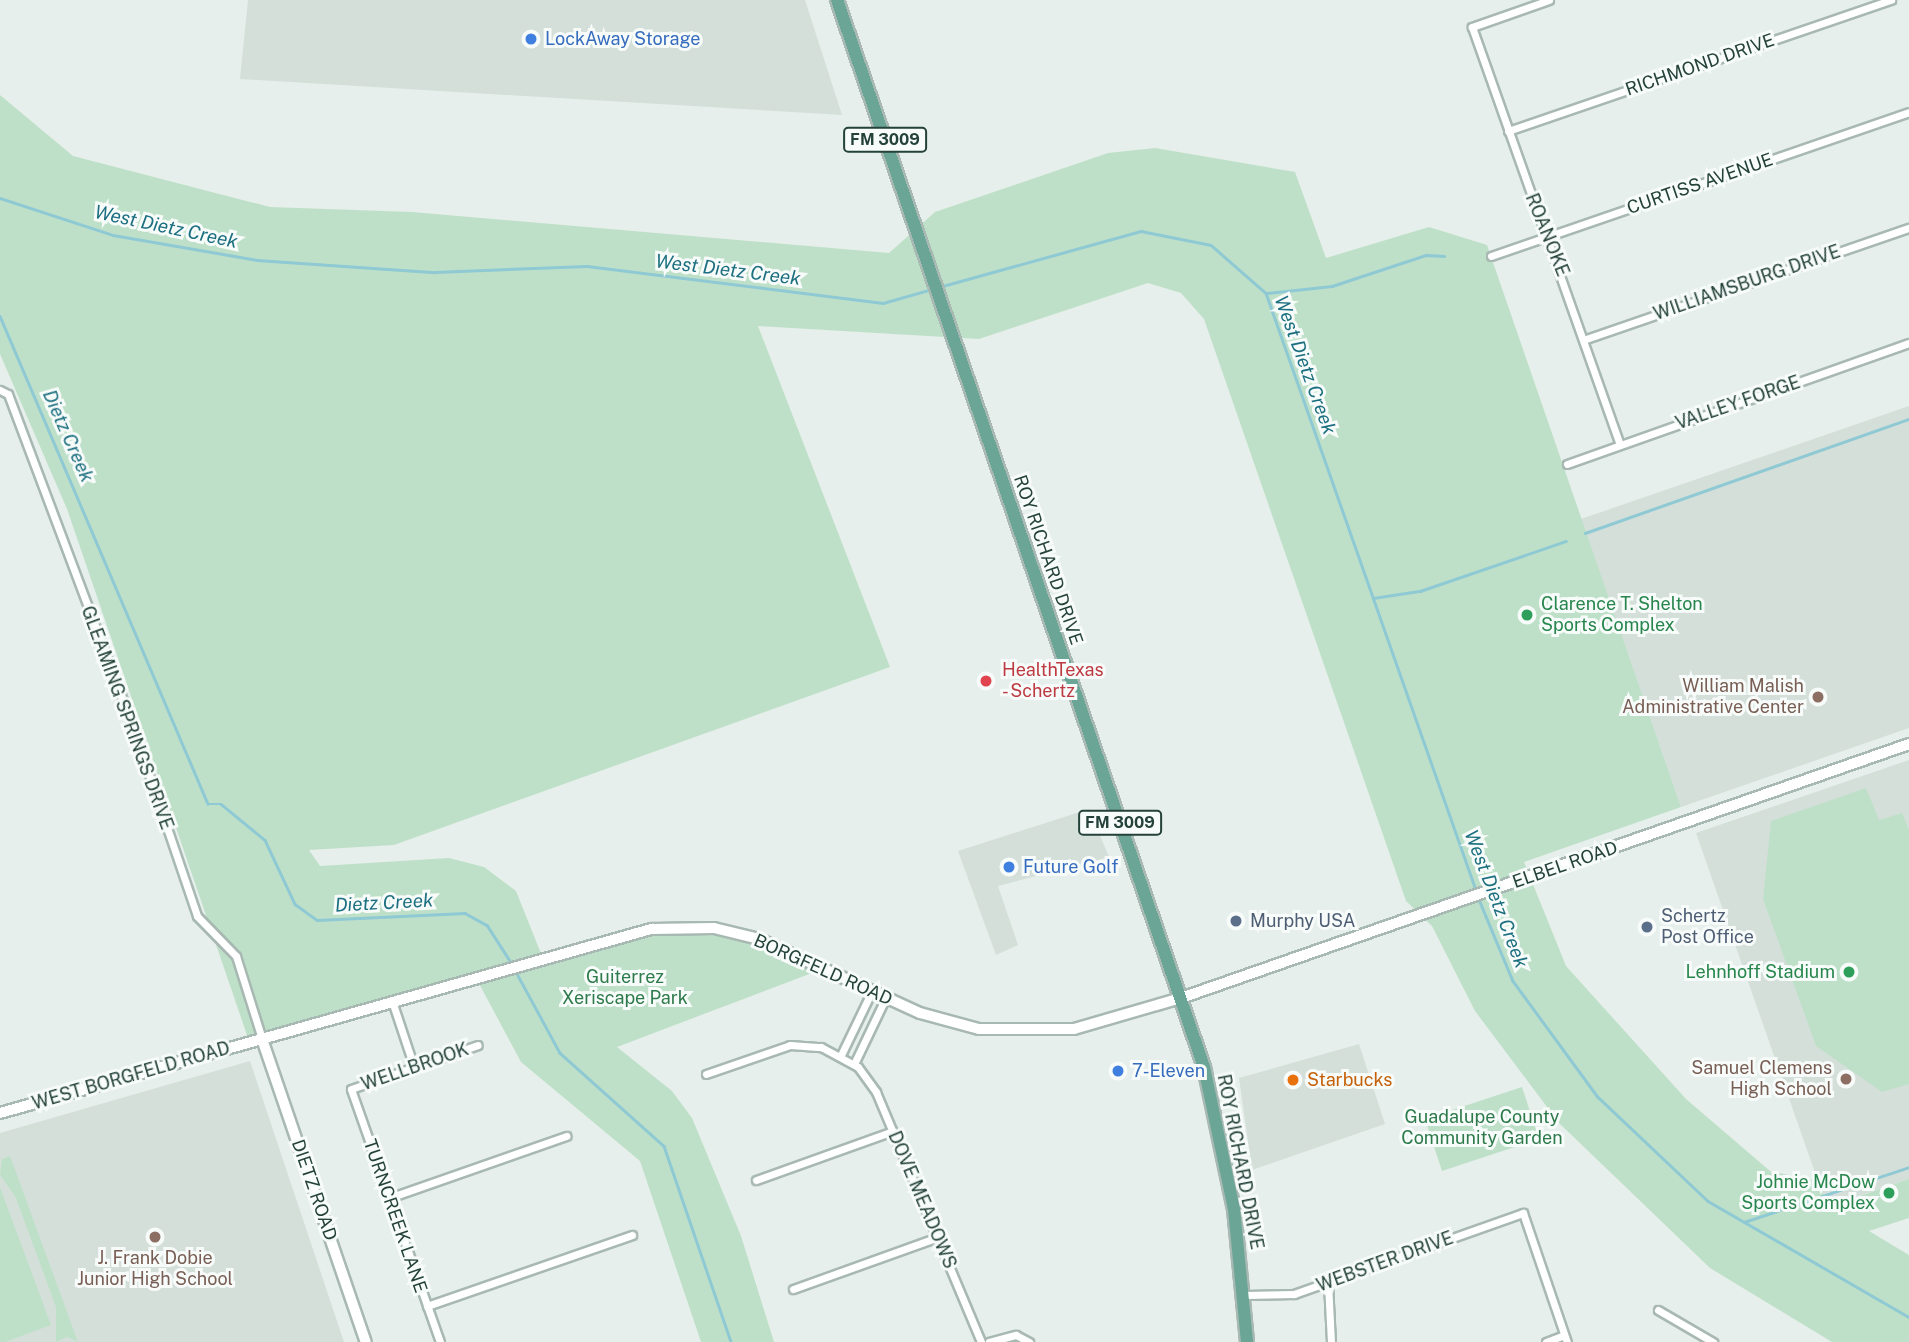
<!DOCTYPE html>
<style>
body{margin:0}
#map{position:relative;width:1909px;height:1342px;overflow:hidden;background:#e6efeb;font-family:"Public Sans",sans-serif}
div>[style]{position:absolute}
.built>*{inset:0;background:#d4dfda}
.green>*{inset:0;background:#bfe0c8}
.stream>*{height:2.5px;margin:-1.25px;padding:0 1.25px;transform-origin:1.25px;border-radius:1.25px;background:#8ec9d4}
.roads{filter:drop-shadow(2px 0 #a8b8b2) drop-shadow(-2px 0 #a8b8b2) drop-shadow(0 2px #a8b8b2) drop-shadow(0 -2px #a8b8b2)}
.minor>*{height:7px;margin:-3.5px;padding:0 3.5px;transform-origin:3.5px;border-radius:3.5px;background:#fff}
.tertiary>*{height:10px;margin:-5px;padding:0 5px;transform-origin:5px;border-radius:5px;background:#fff}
.primary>*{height:12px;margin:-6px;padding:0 6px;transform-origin:6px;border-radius:6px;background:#6aa596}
.dots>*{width:19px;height:19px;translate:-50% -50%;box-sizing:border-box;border:4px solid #f7fbf9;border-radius:50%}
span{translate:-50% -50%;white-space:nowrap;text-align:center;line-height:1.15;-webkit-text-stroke:6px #f7fbf9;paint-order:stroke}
.shield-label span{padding:2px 5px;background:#f7fbf9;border:2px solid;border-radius:5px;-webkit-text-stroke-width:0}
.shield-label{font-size:16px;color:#24423a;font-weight:700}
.shop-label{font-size:18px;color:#366cbe}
.left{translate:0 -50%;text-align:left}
.street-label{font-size:18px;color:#24423a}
.leisure-label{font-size:18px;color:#27864d}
.right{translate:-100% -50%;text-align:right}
.health-label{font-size:18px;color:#be3a42}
.education-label{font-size:18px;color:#785e54}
.service-label{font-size:18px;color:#4e5e75}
.park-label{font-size:18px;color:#2d7a4b}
.food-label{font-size:18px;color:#c56008}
.water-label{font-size:19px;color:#1c6f80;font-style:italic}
</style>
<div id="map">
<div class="built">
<div style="clip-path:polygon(248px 0,805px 0,842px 115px,240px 79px)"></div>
<div style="clip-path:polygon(1909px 406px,1909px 728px,1681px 807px,1581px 519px)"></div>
<div style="clip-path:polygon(1909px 760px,1909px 1179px,1827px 1207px,1696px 833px)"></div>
<div style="clip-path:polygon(1089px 809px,1109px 857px,998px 886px,1018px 945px,996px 955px,958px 851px)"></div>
<div style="clip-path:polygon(1359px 1044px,1385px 1124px,1252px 1170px,1239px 1078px)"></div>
<div style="clip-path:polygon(250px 1061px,344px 1342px,0 1342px,0 1133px)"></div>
</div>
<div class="green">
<div style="clip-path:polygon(0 95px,73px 156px,270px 207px,412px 212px,889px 253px,935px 212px,1108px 153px,1155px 148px,1295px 172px,1326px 258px,1429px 227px,1487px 245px,1681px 807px,1524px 862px,1566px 966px,1686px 1099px,1770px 1171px,1818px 1181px,1828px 1207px,1909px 1179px,1909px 1218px,1869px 1231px,1909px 1255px,1909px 1342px,1832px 1342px,1710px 1268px,1559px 1123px,1475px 1011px,1432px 926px,1406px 901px,1204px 319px,1181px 293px,1148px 283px,979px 339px,758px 326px,890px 667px,394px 845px,309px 850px,320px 866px,449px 858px,484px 867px,516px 891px,542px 956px,626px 934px,724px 930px,825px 968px,617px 1047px,672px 1091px,692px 1118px,741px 1236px,774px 1342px,701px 1342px,640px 1161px,521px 1062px,475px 976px,249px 1041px,67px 509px,0 354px)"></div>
<div style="clip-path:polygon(1866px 788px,1879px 820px,1902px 813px,1909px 830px,1909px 1084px,1882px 1092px,1816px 1046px,1763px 899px,1771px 821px)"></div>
<div style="clip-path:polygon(1522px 1087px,1539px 1139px,1442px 1171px,1425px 1119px)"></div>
<div style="clip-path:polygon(10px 1156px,78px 1342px,67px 1337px,56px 1342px,56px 1307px,15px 1196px,0 1175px,2px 1159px)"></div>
<div style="clip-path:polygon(0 1187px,51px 1325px,5px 1342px,0 1342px)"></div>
</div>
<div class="stream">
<div style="left:0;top:198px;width:119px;rotate:18.1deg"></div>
<div style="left:113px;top:235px;width:146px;rotate:9.8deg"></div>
<div style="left:257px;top:260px;width:178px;rotate:3.9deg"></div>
<div style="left:435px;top:272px;width:152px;rotate:-2.3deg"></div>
<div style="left:587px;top:266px;width:298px;rotate:7.1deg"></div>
<div style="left:883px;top:303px;width:51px;rotate:-15.9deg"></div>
<div style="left:939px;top:287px;width:210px;rotate:-15.5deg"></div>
<div style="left:1141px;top:231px;width:71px;rotate:11.3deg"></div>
<div style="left:1211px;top:245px;width:73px;rotate:41.1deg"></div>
<div style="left:1266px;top:293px;width:633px;rotate:70.62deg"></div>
<div style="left:1267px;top:293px;width:65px;rotate:-6.1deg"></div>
<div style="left:1332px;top:286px;width:99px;rotate:-18.3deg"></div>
<div style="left:1426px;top:255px;width:18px;rotate:3deg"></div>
<div style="left:0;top:316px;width:530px;rotate:66.91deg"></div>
<div style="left:208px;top:804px;width:13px"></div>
<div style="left:221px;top:804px;width:57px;rotate:39.3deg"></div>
<div style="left:265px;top:840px;width:71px;rotate:64.9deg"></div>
<div style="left:295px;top:904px;width:27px;rotate:36deg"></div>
<div style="left:317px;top:920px;width:148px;rotate:-2.7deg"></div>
<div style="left:465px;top:913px;width:25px;rotate:29deg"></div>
<div style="left:487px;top:925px;width:46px;rotate:57.3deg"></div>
<div style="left:1585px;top:533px;width:343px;rotate:-19.4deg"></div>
<div style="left:1373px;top:598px;width:48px;rotate:-8.5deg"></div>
<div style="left:1420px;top:591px;width:154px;rotate:-18.9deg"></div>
<div style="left:1478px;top:897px;width:91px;rotate:67.4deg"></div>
<div style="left:1513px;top:981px;width:144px;rotate:53.8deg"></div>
<div style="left:1598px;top:1097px;width:151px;rotate:43.4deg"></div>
<div style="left:1708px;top:1201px;width:232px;rotate:30deg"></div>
<div style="left:515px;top:970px;width:94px;rotate:61.5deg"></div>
<div style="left:560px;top:1053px;width:140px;rotate:41.8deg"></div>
<div style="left:664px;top:1146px;width:207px;rotate:71.1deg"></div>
<div style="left:1744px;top:1222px;width:174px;rotate:-18.4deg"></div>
</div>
<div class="roads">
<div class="minor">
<div style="left:1549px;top:0;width:82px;rotate:160.7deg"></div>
<div style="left:1472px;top:27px;width:442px;rotate:70.5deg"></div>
<div style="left:1508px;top:131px;width:405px;rotate:-18.9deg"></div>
<div style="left:1491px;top:256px;width:442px;rotate:-19deg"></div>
<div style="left:1586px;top:339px;width:342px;rotate:-19deg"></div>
<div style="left:0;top:390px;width:9px;rotate:27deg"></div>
<div style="left:8px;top:394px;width:341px;rotate:69.4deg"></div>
<div style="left:128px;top:713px;width:214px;rotate:71.2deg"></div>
<div style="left:197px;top:916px;width:56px;rotate:45.7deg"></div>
<div style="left:236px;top:956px;width:87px;rotate:72.6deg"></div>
<div style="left:1567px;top:464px;width:363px;rotate:-19.5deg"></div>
<div style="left:392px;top:1001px;width:70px;rotate:71.6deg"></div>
<div style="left:841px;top:1055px;width:71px;rotate:-64.2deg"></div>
<div style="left:854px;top:1064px;width:74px;rotate:-64.5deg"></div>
<div style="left:706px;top:1074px;width:89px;rotate:-19deg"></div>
<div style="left:790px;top:1045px;width:31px;rotate:4deg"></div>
<div style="left:821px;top:1047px;width:42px;rotate:28.4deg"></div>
<div style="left:858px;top:1067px;width:31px;rotate:54deg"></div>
<div style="left:876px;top:1092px;width:271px;rotate:67.2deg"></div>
<div style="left:756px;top:1180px;width:145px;rotate:-19.7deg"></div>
<div style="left:389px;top:1198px;width:188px;rotate:-19.3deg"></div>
<div style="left:1328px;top:1283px;width:59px;rotate:87.1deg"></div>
<div style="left:793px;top:1289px;width:154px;rotate:-19.7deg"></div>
<div style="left:1245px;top:1295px;width:49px;rotate:-1.2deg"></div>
<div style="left:1294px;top:1294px;width:243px;rotate:-19.5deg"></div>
<div style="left:1523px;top:1213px;width:136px;rotate:71.2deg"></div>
<div style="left:427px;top:1306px;width:217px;rotate:-19.1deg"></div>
<div style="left:1658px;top:1310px;width:64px;rotate:30.2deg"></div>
<div style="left:440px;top:1342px;width:268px;rotate:-109.4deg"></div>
<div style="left:351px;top:1089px;width:134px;rotate:-19.1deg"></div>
<div style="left:989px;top:1342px;width:28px;rotate:-15deg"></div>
<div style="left:1016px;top:1335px;width:15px;rotate:28deg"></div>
<div style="left:1546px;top:1342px;width:19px;rotate:-21deg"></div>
</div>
<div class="tertiary">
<div style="left:262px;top:1039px;width:320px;rotate:71.1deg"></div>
<div style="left:0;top:1113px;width:677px;rotate:-15.78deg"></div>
<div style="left:651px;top:929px;width:63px;rotate:-0.9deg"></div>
<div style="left:714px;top:928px;width:46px;rotate:13.7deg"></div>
<div style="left:759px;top:939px;width:177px;rotate:24.7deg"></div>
<div style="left:920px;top:1013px;width:61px;rotate:15.2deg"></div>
<div style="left:979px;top:1029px;width:95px"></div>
<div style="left:1074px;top:1029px;width:111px;rotate:-16.2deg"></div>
<div style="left:1181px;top:998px;width:771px;rotate:-19.23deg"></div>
</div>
<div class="primary">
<div style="left:837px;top:0;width:1128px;rotate:71.02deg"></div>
<div style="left:1204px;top:1067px;width:145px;rotate:78.1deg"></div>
<div style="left:1234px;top:1209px;width:134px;rotate:84.4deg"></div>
</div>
</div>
<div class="dots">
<div style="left:531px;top:39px;background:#3f7fe0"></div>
<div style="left:1527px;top:615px;background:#2e9e5b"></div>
<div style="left:986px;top:681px;background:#e0444e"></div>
<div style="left:1818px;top:697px;background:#8d6e63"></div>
<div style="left:1009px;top:867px;background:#3f7fe0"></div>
<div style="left:1236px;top:921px;background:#5c6f8a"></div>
<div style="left:1647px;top:927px;background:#5c6f8a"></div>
<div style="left:1849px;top:972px;background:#2e9e5b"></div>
<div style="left:1118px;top:1071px;background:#3f7fe0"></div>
<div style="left:1846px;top:1079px;background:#8d6e63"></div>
<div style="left:1293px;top:1080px;background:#e8710a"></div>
<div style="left:1889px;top:1193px;background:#2e9e5b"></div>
<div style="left:155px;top:1237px;background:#8d6e63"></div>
</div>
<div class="shield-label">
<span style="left:885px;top:140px">FM 3009</span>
<span style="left:1120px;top:823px">FM 3009</span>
</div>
<div class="shop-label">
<span class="left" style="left:545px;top:39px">LockAway Storage</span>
<span class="left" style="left:1023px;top:867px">Future Golf</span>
<span class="left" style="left:1132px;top:1071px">7-Eleven</span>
</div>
<div class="street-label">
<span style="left:1700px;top:65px;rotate:-19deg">RICHMOND DRIVE</span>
<span style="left:1700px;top:184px;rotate:-19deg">CURTISS AVENUE</span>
<span style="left:1547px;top:235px;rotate:68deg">ROANOKE</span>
<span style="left:1747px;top:283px;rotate:-19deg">WILLIAMSBURG DRIVE</span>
<span style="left:1738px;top:403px;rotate:-19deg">VALLEY FORGE</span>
<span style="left:1048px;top:560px;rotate:71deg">ROY RICHARD DRIVE</span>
<span style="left:127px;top:718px;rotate:70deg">GLEAMING SPRINGS DRIVE</span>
<span style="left:1565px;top:865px;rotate:-19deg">ELBEL ROAD</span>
<span style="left:823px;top:970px;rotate:24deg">BORGFELD ROAD</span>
<span style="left:415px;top:1067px;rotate:-19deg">WELLBROOK</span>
<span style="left:131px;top:1076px;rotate:-16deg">WEST BORGFELD ROAD</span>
<span style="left:1240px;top:1162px;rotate:79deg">ROY RICHARD DRIVE</span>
<span style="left:314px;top:1190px;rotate:71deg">DIETZ ROAD</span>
<span style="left:922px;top:1200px;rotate:67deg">DOVE MEADOWS</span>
<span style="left:395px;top:1216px;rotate:71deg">TURNCREEK LANE</span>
<span style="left:1385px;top:1262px;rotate:-20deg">WEBSTER DRIVE</span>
</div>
<div class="leisure-label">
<span class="left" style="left:1541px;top:615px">Clarence T. Shelton<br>Sports Complex</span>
<span class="right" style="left:1835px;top:972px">Lehnhoff Stadium</span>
<span class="right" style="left:1875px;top:1193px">Johnie McDow<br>Sports Complex</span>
</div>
<div class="health-label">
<span class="left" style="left:1002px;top:681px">HealthTexas<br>- Schertz</span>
</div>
<div class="education-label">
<span class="right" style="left:1804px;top:697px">William Malish<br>Administrative Center</span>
<span class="right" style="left:1832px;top:1079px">Samuel Clemens<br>High School</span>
<span style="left:155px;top:1269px">J. Frank Dobie<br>Junior High School</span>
</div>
<div class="service-label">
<span class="left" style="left:1661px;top:927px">Schertz<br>Post Office</span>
<span class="left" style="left:1250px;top:921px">Murphy USA</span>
</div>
<div class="park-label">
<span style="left:625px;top:988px">Guiterrez<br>Xeriscape Park</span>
<span style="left:1482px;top:1128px">Guadalupe County<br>Community Garden</span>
</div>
<div class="food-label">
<span class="left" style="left:1307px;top:1080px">Starbucks</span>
</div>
<div class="water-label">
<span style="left:166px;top:227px;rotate:12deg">West Dietz Creek</span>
<span style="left:728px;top:270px;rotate:7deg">West Dietz Creek</span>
<span style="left:1305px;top:365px;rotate:70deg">West Dietz Creek</span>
<span style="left:68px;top:436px;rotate:66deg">Dietz Creek</span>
<span style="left:1496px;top:899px;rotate:69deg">West Dietz Creek</span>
<span style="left:384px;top:903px;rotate:-3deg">Dietz Creek</span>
</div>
</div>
